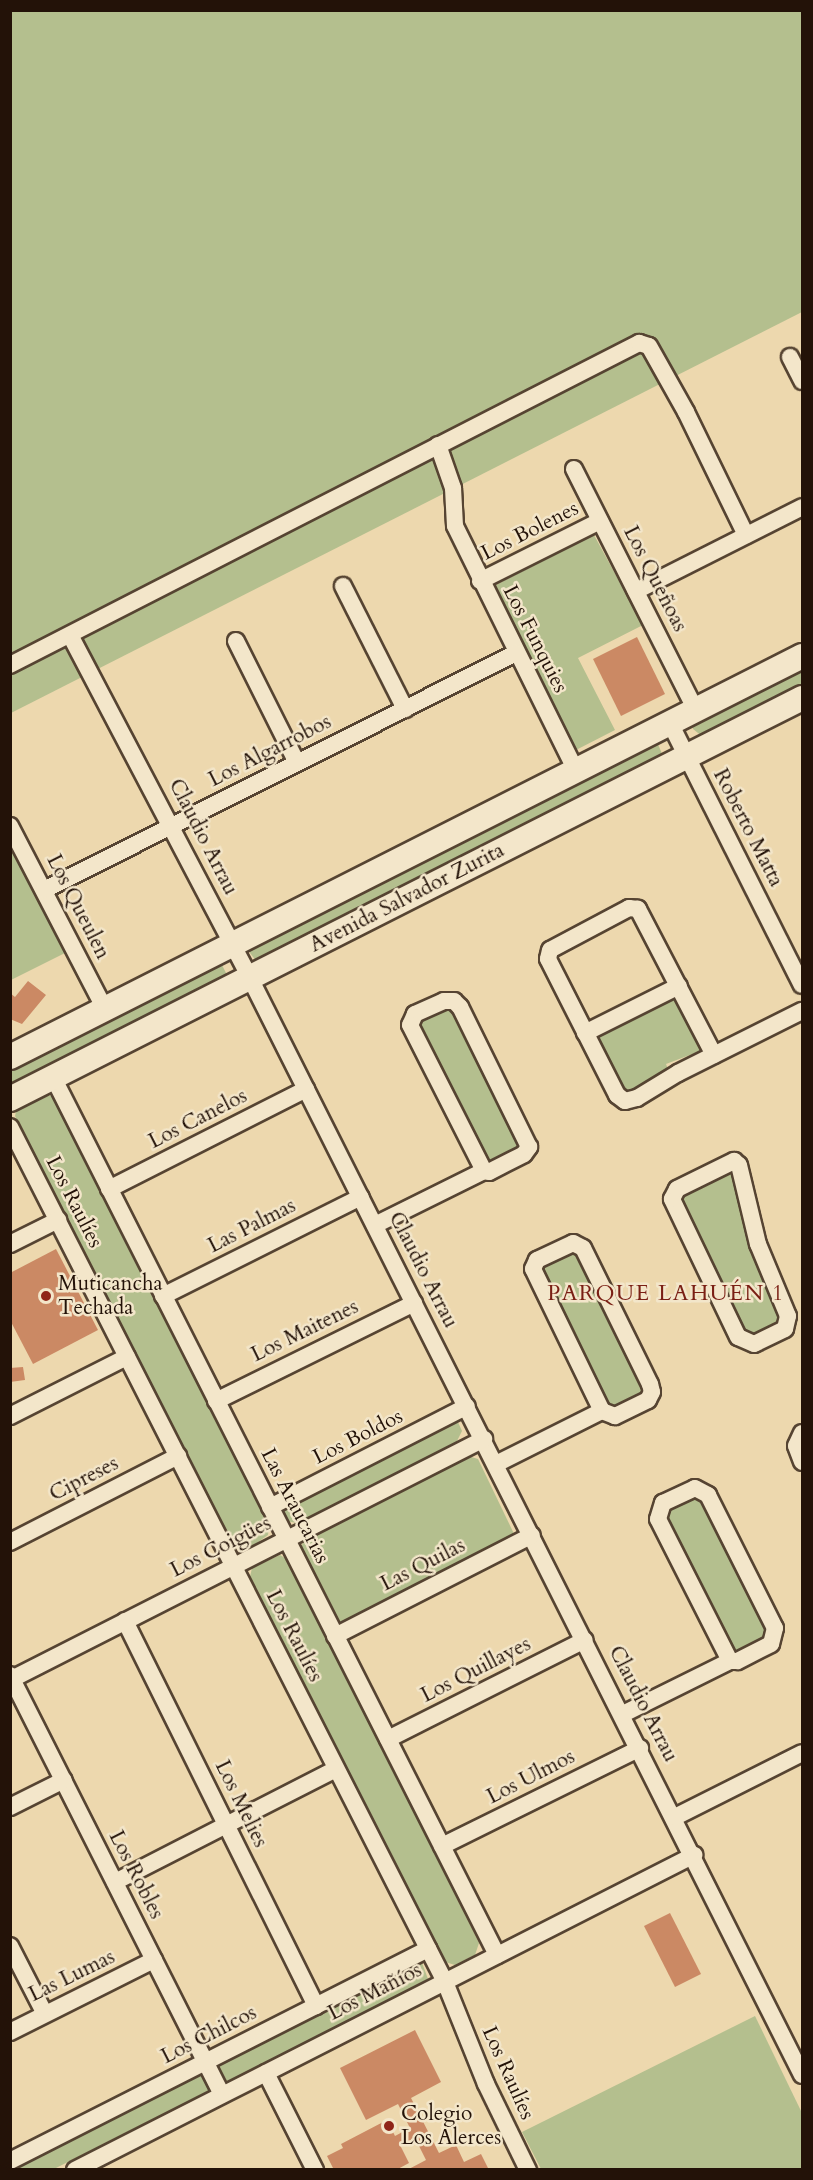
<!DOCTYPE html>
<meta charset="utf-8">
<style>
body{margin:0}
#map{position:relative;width:813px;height:2180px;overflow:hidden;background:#edd8ae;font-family:Cardo,serif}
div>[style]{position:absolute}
.green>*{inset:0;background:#b4bf8e}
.building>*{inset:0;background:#cb8964}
.roads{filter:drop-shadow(2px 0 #564432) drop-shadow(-2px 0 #564432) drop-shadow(0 2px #564432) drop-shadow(0 -2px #564432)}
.street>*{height:16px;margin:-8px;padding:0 8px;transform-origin:8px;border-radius:8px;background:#f3e6ca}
.secondary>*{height:24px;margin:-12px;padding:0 12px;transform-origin:12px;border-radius:12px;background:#f3e6ca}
.dots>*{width:16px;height:16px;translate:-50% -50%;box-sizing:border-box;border:3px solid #f3e6ca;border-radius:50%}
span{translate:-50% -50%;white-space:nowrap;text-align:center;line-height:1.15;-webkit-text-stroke:5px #f3e6ca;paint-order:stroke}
.street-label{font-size:21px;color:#231208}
.poi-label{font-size:21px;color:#231208}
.left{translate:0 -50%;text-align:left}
.neighbourhood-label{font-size:22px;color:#7a1f14;letter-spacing:1.5px}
.frame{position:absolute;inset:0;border:12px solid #231208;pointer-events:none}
</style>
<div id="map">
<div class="green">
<div style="clip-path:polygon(11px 11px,802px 11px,802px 312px,11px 713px)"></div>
<div style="clip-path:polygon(594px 535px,643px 625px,578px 658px,615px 730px,576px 750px,494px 586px)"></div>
<div style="clip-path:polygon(802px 665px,802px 688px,703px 737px,693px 729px,692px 725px)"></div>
<div style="clip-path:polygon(657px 742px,663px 756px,257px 962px,250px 953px,250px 948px)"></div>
<div style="clip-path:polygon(10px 845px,65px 953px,11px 980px,10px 980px)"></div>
<div style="clip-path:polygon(221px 963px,228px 977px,11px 1089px,11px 1066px)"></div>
<div style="clip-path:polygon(673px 994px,703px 1050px,666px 1064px,669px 1072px,624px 1096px,595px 1034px)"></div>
<div style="clip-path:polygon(452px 1005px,523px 1146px,490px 1166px,414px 1023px)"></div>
<div style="clip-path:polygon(43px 1094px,55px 1097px,270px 1521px,268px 1535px,254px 1545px,245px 1548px,229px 1541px,15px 1116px,17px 1107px)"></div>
<div style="clip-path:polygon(734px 1170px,784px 1317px,782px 1326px,748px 1338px,677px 1197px)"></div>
<div style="clip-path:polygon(577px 1248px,648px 1390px,617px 1409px,608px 1408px,539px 1272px,542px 1263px)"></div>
<div style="clip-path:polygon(457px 1420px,462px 1431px,456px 1443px,297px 1523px,286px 1521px,280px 1509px)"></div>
<div style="clip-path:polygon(468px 1456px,478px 1459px,516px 1538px,341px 1626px,337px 1624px,300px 1550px,305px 1538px)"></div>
<div style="clip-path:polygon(701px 1494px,771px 1635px,736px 1654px,663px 1512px)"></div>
<div style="clip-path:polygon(280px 1555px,290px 1561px,479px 1943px,475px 1955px,455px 1965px,442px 1961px,249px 1581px,252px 1568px)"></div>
<div style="clip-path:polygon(421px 1960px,428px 1979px,227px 2082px,216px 2061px)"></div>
<div style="clip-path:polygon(755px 2016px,802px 2113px,802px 2169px,541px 2169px,522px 2132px)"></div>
<div style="clip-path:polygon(202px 2068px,212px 2089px,54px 2169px,11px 2170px,11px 2165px)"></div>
</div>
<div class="building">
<div style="clip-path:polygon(637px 637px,665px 694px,621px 716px,593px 659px)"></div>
<div style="clip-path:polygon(28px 981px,46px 995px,22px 1024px,10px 1019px,10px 993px,15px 997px)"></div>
<div style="clip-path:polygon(56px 1249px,98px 1330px,33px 1364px,10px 1320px,10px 1273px)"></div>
<div style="clip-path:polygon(23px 1367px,25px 1380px,10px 1382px,10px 1368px)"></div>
<div style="clip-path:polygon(670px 1913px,701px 1974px,675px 1987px,644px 1926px)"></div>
<div style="clip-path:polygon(415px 2030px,441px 2082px,411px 2098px,439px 2153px,456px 2145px,464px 2162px,481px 2154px,489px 2170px,407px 2170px,426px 2160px,415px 2138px,400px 2145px,409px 2163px,396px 2170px,334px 2170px,327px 2156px,343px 2148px,341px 2144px,387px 2120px,395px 2136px,410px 2128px,398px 2104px,366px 2120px,340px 2068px)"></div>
</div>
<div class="roads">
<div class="street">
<div style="left:790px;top:357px;width:27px;rotate:63deg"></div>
<div style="left:438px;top:445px;width:46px;rotate:70.8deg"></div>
<div style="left:453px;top:488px;width:38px;rotate:87deg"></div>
<div style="left:455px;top:526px;width:273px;rotate:63.7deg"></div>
<div style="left:574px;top:469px;width:270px;rotate:63.2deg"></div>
<div style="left:480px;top:581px;width:134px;rotate:-26.6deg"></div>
<div style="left:343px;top:586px;width:138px;rotate:63.2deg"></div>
<div style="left:636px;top:591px;width:186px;rotate:-26.8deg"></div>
<div style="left:70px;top:635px;width:387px;rotate:62.3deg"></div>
<div style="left:250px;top:978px;width:1228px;rotate:63.29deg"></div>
<div style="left:236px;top:641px;width:136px;rotate:63.4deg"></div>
<div style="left:10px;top:665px;width:707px;rotate:-27.11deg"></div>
<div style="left:639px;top:343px;width:10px;rotate:17deg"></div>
<div style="left:649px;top:346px;width:76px;rotate:60.7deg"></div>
<div style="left:686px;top:412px;width:137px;rotate:64deg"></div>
<div style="left:670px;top:723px;width:293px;rotate:63.3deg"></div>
<div style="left:10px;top:826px;width:206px;rotate:62.6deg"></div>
<div style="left:44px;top:890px;width:528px;rotate:-26.66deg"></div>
<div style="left:585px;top:1033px;width:105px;rotate:-26.6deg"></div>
<div style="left:714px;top:1055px;width:165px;rotate:-117.5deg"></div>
<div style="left:638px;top:909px;width:9px;rotate:-174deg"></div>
<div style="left:629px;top:908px;width:89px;rotate:152deg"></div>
<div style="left:550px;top:950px;width:9px;rotate:103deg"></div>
<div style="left:548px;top:959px;width:153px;rotate:63.1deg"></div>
<div style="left:617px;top:1095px;width:10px;rotate:37deg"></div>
<div style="left:625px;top:1101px;width:12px;rotate:-14deg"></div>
<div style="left:637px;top:1098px;width:48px;rotate:-31.4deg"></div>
<div style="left:678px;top:1073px;width:139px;rotate:-26.6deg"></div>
<div style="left:53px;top:1077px;width:984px;rotate:63.17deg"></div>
<div style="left:10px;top:1127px;width:959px;rotate:63.03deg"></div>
<div style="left:445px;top:1982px;width:110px;rotate:68.1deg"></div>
<div style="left:486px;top:2084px;width:96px;rotate:64deg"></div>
<div style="left:734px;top:1161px;width:6px;rotate:39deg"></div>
<div style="left:739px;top:1165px;width:81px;rotate:76.5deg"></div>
<div style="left:758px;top:1244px;width:78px;rotate:67.4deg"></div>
<div style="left:788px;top:1316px;width:13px;rotate:103deg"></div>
<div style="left:785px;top:1329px;width:34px;rotate:154deg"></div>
<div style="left:754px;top:1344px;width:17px;rotate:-156deg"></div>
<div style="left:738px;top:1337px;width:153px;rotate:-115.6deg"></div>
<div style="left:672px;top:1199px;width:11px;rotate:-63deg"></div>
<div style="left:677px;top:1189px;width:64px;rotate:-26.2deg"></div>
<div style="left:109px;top:1189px;width:221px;rotate:-26.9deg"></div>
<div style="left:375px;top:1225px;width:122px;rotate:-26.4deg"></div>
<div style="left:484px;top:1171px;width:5px;rotate:11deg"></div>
<div style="left:489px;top:1172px;width:39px;rotate:-27deg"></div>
<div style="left:524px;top:1154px;width:9px;rotate:-54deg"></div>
<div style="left:529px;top:1147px;width:156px;rotate:-116.2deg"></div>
<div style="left:460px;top:1007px;width:8px;rotate:-135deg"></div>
<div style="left:454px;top:1001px;width:10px;rotate:180deg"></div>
<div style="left:444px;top:1001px;width:32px;rotate:156deg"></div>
<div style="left:415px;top:1014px;width:12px;rotate:114deg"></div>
<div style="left:410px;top:1025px;width:164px;rotate:63.1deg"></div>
<div style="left:573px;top:1243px;width:11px;rotate:27deg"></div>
<div style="left:583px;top:1248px;width:152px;rotate:63.8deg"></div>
<div style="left:650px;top:1384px;width:8px;rotate:76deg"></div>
<div style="left:652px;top:1392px;width:9px;rotate:117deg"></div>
<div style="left:648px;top:1400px;width:37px;rotate:154deg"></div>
<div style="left:615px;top:1416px;width:14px;rotate:-159deg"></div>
<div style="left:602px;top:1411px;width:158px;rotate:-115.9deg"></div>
<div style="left:533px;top:1269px;width:10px;rotate:-66deg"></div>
<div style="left:537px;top:1260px;width:40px;rotate:-25deg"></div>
<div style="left:10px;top:1244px;width:54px;rotate:-26.6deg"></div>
<div style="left:163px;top:1296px;width:221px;rotate:-26.6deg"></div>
<div style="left:216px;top:1401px;width:221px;rotate:-26.3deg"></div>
<div style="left:10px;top:1416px;width:131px;rotate:-26.8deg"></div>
<div style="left:802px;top:1433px;width:14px;rotate:115deg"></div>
<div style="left:796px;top:1446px;width:17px;rotate:69deg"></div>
<div style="left:496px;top:1464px;width:119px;rotate:-26.6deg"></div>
<div style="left:695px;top:1488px;width:15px;rotate:28deg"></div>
<div style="left:708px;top:1495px;width:149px;rotate:63.3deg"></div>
<div style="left:775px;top:1628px;width:16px;rotate:104deg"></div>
<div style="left:771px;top:1644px;width:38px;rotate:153deg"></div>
<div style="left:737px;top:1661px;width:7px;rotate:180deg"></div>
<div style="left:730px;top:1661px;width:159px;rotate:-116.9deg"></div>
<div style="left:658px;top:1519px;width:17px;rotate:-73deg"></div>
<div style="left:663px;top:1503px;width:35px;rotate:-25deg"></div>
<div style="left:270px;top:1507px;width:221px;rotate:-27.1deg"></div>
<div style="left:10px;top:1542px;width:189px;rotate:-27.1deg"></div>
<div style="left:125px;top:1621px;width:430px;rotate:63.6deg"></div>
<div style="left:335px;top:1636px;width:221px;rotate:-27.1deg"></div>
<div style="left:10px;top:1675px;width:470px;rotate:63.2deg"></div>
<div style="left:10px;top:1680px;width:532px;rotate:-26.95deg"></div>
<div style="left:623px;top:1714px;width:119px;rotate:-26.4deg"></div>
<div style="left:388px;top:1739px;width:220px;rotate:-26.7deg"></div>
<div style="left:10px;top:1807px;width:60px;rotate:-26.6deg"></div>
<div style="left:675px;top:1817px;width:142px;rotate:-26.7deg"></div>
<div style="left:442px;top:1846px;width:221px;rotate:-26.3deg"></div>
<div style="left:115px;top:1882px;width:248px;rotate:-27.1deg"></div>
<div style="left:10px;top:1946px;width:76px;rotate:62.8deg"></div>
<div style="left:10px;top:2032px;width:161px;rotate:-26.6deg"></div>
<div style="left:266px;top:2073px;width:109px;rotate:63.2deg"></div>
<div style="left:10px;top:2161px;width:469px;rotate:-26.9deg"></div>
<div style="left:75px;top:2170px;width:695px;rotate:-26.97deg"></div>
</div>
<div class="secondary">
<div style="left:10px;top:1057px;width:888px;rotate:-26.85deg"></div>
<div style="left:10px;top:1099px;width:888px;rotate:-26.85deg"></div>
</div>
</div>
<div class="dots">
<div style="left:46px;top:1296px;background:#8f2418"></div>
<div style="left:389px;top:2126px;background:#8f2418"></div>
</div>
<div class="street-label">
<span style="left:530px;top:531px;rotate:-27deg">Los Bolenes</span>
<span style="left:655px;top:579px;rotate:63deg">Los Queñoas</span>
<span style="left:535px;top:639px;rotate:63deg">Los Funquies</span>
<span style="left:270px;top:751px;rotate:-27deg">Los Algarrobos</span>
<span style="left:748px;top:828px;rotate:63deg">Roberto Matta</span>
<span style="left:203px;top:837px;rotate:63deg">Claudio Arrau</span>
<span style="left:407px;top:898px;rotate:-27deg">Avenida Salvador Zurita</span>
<span style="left:78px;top:907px;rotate:63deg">Los Queulen</span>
<span style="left:198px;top:1119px;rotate:-27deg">Los Canelos</span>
<span style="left:74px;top:1202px;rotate:63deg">Los Raulíes</span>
<span style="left:252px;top:1226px;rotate:-27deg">Las Palmas</span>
<span style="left:423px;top:1270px;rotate:63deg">Claudio Arrau</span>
<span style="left:305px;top:1331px;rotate:-26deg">Los Maitenes</span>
<span style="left:358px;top:1437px;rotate:-27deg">Los Boldos</span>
<span style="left:84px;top:1479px;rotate:-27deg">Cipreses</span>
<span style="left:295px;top:1506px;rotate:63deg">Las Araucarias</span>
<span style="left:221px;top:1547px;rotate:-27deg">Los Coigües</span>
<span style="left:423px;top:1565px;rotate:-27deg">Las Quilas</span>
<span style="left:294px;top:1636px;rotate:63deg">Los Raulíes</span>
<span style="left:476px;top:1670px;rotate:-27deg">Los Quillayes</span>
<span style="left:643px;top:1704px;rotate:63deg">Claudio Arrau</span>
<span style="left:531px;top:1777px;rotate:-27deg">Los Ulmos</span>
<span style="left:241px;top:1804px;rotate:64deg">Los Melies</span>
<span style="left:136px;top:1875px;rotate:63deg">Los Robles</span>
<span style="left:72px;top:1976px;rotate:-26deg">Las Lumas</span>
<span style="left:375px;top:1992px;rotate:-27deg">Los Mañíos</span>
<span style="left:209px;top:2035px;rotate:-27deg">Los Chilcos</span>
<span style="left:508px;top:2073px;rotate:66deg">Los Raulíes</span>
</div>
<div class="poi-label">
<span class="left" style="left:58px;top:1296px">Muticancha<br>Techada</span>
<span class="left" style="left:401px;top:2126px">Colegio<br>Los Alerces</span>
</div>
<div class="neighbourhood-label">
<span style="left:666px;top:1294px">PARQUE LAHUÉN 1</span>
</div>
<div class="frame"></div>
</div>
